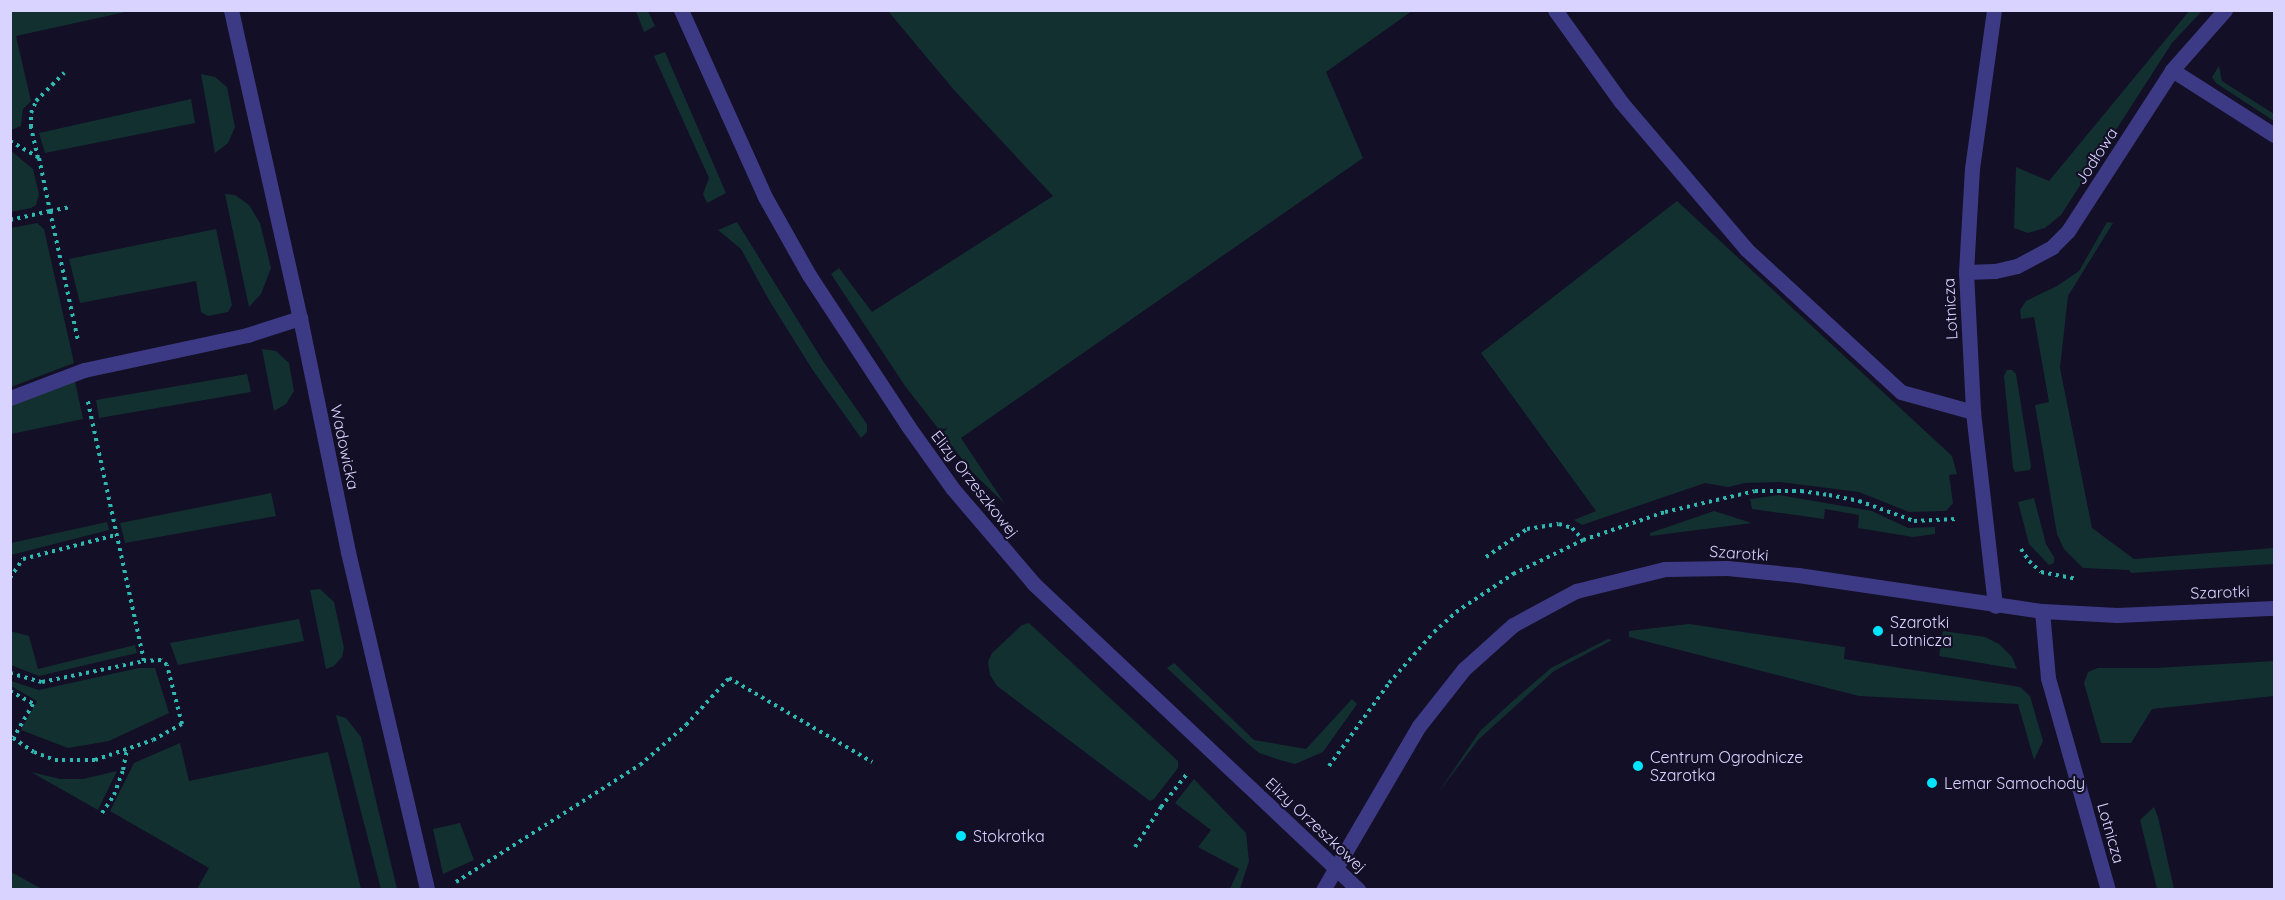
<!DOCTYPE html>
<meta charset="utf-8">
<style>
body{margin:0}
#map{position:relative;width:2285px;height:900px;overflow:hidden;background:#130f26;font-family:Quicksand,sans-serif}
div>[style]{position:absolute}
.green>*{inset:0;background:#12302f}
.path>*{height:4px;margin-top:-2px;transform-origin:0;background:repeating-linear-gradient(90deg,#2fb8b0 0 3px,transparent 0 7.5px)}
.minor>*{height:15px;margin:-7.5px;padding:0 7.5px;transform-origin:7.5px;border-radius:7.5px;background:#3d3a85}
.dots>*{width:16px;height:16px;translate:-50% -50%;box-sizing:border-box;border:3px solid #130f26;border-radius:50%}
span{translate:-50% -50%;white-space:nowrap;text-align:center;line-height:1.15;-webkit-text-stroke:4.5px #130f26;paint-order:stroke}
.street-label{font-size:16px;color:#d9d4ff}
.poi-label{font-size:16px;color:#d9d4ff}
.left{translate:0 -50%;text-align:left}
.frame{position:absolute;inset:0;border:12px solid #d9d4ff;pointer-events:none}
</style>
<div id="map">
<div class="green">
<div style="clip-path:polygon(11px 10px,130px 11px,16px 36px,31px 101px,23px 109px,21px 126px,11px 130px)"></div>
<div style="clip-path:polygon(2190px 10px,2202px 11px,2172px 43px,2061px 215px,2045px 228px,2028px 233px,2014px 228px,2016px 167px,2049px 181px)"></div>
<div style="clip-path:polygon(636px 11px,648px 11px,655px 26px,644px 32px)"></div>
<div style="clip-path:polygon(888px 11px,1412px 11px,1326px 72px,1363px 158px,961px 438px,1005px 504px,973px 473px,905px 386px,831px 274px,839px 268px,872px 312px,1053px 196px,954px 90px)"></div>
<div style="clip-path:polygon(665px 52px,726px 193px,707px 203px,703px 194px,709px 178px,654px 56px)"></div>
<div style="clip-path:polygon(2219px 66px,2222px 81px,2274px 114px,2274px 121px,2216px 83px,2212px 77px)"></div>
<div style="clip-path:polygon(201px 74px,215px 77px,227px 87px,235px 127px,228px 143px,215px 153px)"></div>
<div style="clip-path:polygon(191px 99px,195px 123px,45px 153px,39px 133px)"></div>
<div style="clip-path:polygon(10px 150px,33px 169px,39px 194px,36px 205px,31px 208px,11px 212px)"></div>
<div style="clip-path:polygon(225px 194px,235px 195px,249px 205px,260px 223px,271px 268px,261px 294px,249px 307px)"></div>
<div style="clip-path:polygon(1677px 201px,1952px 456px,1957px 474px,1949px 475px,1953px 503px,1946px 511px,1909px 512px,1859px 492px,1780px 482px,1745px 483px,1728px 487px,1705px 483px,1582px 525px,1574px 520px,1596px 511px,1481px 353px)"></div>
<div style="clip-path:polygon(737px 222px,823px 361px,867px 424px,867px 432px,861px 438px,812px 369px,769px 300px,741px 249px,718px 230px)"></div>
<div style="clip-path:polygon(2107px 222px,2113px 223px,2068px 296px,2060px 368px,2092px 528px,2134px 559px,2274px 548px,2274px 564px,2131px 573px,2129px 570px,2083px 568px,2064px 549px,2057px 534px,2035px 405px,2049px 402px,2034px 317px,2021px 319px,2020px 310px,2026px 301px,2057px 286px,2079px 271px)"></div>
<div style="clip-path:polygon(37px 223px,44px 229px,74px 363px,11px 387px,11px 228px)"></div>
<div style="clip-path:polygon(216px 229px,232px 305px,228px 312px,208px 316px,201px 312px,196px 281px,80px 303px,69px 259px)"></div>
<div style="clip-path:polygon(262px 349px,276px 351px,289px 363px,294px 391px,286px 404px,274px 411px)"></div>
<div style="clip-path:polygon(2007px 370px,2012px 370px,2016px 374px,2031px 466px,2030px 470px,2015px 472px,2013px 468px,2004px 376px)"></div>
<div style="clip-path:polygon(247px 374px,251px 392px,99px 418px,96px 400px)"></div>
<div style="clip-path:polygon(75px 381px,83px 419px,11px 434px,11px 405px)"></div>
<div style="clip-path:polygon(271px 493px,276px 516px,125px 543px,120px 523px)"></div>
<div style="clip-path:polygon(1779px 495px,1872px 511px,1908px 528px,1935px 527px,1935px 534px,1913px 537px,1858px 528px,1859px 515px,1825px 509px,1824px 519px,1752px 509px,1750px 499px)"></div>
<div style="clip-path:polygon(2034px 498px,2046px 544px,2054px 557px,2054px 563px,2049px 565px,2029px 544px,2018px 502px)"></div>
<div style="clip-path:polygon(1714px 511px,1752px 523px,1650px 536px,1650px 533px)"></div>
<div style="clip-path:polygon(107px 522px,109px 530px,11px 555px,11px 543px)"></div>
<div style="clip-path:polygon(320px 589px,334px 602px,344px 648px,342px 657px,334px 666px,326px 669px,310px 590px)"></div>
<div style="clip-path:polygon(299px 619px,304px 641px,178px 665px,170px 643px)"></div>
<div style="clip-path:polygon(1029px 623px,1178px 761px,1178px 768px,1154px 799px,1150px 801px,997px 686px,990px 675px,988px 662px,992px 653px,1022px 625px)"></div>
<div style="clip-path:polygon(1689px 624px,1845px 647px,1844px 659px,2020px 687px,2030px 696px,2043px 741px,2034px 760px,2018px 704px,1859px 696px,1629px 637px,1629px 631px)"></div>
<div style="clip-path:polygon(10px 631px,29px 636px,38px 669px,135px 645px,137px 653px,39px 676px,11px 665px)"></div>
<div style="clip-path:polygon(1943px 631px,1985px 637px,1999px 644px,2012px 657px,2017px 669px,1939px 656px)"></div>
<div style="clip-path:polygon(1608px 639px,1612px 640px,1554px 671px,1479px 739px,1438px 793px,1480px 731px,1514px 700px,1551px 668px)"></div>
<div style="clip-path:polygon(2274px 661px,2274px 696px,2152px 709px,2131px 743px,2101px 743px,2084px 683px,2088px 672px,2098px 668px,2155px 668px)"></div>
<div style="clip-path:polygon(1174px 663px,1254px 740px,1306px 749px,1352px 699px,1357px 704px,1323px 752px,1295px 764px,1280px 760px,1259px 753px,1247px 743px,1167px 668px)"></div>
<div style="clip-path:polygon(139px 668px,155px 668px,169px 713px,109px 741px,68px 748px,21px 730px,37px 701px,11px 686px,11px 681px,39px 690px)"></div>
<div style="clip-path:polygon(336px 715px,346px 718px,361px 737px,397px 889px,381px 889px)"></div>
<div style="clip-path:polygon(180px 743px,189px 781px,328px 752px,361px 889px,197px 889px,209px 868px,110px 811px,134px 763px)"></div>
<div style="clip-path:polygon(117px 771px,98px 810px,31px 772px,60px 779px,83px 779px)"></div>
<div style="clip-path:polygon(1194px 779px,1246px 833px,1249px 861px,1240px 889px,1230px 889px,1239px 869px,1198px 847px,1211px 830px,1175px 803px)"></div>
<div style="clip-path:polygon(2154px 807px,2158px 817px,2174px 889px,2157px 889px,2140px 820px)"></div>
<div style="clip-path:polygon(460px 823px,474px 860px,443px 874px,433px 829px)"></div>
<div style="clip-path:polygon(10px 872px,11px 872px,42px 889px,11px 889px)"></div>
</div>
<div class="path">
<div style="left:10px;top:141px;width:34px;rotate:30deg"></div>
<div style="left:39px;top:158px;width:54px;rotate:78.3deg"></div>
<div style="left:50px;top:211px;width:21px;rotate:-11deg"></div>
<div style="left:38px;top:158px;width:32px;rotate:-103deg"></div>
<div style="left:31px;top:127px;width:14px;rotate:-90deg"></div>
<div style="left:31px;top:113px;width:13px;rotate:-67deg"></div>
<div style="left:36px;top:101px;width:40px;rotate:-45deg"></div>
<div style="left:10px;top:220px;width:41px;rotate:-12.7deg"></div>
<div style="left:50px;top:211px;width:133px;rotate:77.8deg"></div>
<div style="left:2021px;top:549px;width:14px;rotate:56deg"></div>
<div style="left:2029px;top:561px;width:16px;rotate:43deg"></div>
<div style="left:2041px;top:572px;width:37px;rotate:11deg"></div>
<div style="left:1486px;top:557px;width:50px;rotate:-34.3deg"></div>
<div style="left:1527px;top:529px;width:32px;rotate:-9deg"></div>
<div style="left:1559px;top:524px;width:14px;rotate:17deg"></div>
<div style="left:1572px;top:528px;width:16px;rotate:47deg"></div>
<div style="left:10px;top:578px;width:23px;rotate:-56deg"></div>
<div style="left:23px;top:559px;width:96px;rotate:-14.5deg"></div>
<div style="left:10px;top:673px;width:33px;rotate:16deg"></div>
<div style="left:42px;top:682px;width:104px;rotate:-11.6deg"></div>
<div style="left:10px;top:691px;width:26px;rotate:29deg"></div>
<div style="left:33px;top:704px;width:39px;rotate:120deg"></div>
<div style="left:13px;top:738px;width:25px;rotate:34deg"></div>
<div style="left:34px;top:752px;width:22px;rotate:21deg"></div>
<div style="left:55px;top:760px;width:40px"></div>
<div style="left:95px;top:760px;width:61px;rotate:-19deg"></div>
<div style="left:153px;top:740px;width:33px;rotate:-29deg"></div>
<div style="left:182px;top:724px;width:61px;rotate:-104.3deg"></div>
<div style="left:167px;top:665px;width:8px;rotate:-140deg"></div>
<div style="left:161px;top:660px;width:17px;rotate:177deg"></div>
<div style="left:144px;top:661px;width:266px;rotate:-102.2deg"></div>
<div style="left:1329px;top:766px;width:102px;rotate:-54.1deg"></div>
<div style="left:1389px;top:683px;width:68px;rotate:-48.6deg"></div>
<div style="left:1434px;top:632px;width:30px;rotate:-42deg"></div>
<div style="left:1456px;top:612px;width:69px;rotate:-33.7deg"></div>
<div style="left:1513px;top:574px;width:78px;rotate:-25.9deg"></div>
<div style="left:1583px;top:540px;width:87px;rotate:-18.9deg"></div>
<div style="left:1665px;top:512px;width:92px;rotate:-13.1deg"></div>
<div style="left:1755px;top:491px;width:46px"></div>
<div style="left:1801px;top:491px;width:28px;rotate:8deg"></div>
<div style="left:1829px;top:495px;width:31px;rotate:11deg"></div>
<div style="left:1859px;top:501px;width:59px;rotate:20deg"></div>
<div style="left:1914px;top:521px;width:42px;rotate:-2.7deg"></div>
<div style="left:102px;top:813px;width:22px;rotate:-56deg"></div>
<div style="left:114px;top:795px;width:27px;rotate:-70deg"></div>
<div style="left:123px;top:770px;width:20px;rotate:-79deg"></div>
<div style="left:1135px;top:847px;width:48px;rotate:-57deg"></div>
<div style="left:1161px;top:807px;width:41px;rotate:-52deg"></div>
<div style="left:456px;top:882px;width:218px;rotate:-32.5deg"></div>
<div style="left:640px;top:765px;width:61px;rotate:-41deg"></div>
<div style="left:686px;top:725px;width:64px;rotate:-47.5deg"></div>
<div style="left:729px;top:678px;width:166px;rotate:30.4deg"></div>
</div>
<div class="minor">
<div style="left:231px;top:10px;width:316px;rotate:77.4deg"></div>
<div style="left:300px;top:318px;width:239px;rotate:78.4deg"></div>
<div style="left:348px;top:552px;width:347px;rotate:76.8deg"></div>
<div style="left:681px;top:10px;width:205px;rotate:65.8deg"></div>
<div style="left:765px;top:197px;width:90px;rotate:60.6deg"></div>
<div style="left:809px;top:275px;width:181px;rotate:56.7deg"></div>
<div style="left:908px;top:426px;width:77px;rotate:54.5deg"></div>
<div style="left:953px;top:489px;width:125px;rotate:49.5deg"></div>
<div style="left:1034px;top:584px;width:446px;rotate:43.3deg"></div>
<div style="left:1555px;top:10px;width:113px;rotate:54.3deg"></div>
<div style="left:1621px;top:102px;width:193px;rotate:49.6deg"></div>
<div style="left:1746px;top:249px;width:211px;rotate:42.7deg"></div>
<div style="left:1901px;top:392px;width:75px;rotate:15.5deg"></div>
<div style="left:1994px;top:10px;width:160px;rotate:97.9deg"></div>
<div style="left:1972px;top:168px;width:104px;rotate:93.3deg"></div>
<div style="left:1966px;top:272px;width:140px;rotate:87.1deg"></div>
<div style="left:1973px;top:412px;width:195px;rotate:83.5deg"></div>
<div style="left:2172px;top:70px;width:121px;rotate:32.5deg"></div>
<div style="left:1966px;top:272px;width:29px;rotate:-2deg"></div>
<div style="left:1995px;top:271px;width:23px;rotate:-13deg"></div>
<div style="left:2017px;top:266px;width:40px;rotate:-28deg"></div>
<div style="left:2052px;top:247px;width:23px;rotate:-45deg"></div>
<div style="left:2068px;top:231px;width:192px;rotate:-57.1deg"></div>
<div style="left:2172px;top:70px;width:80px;rotate:-48.5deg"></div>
<div style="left:10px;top:398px;width:79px;rotate:-20.7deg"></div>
<div style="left:84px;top:370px;width:167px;rotate:-12.1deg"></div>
<div style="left:247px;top:335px;width:56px;rotate:-17.8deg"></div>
<div style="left:2042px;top:611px;width:67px;rotate:84.9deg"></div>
<div style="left:2048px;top:678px;width:220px;rotate:74.2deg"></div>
<div style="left:1323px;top:890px;width:190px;rotate:-59.7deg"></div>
<div style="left:1419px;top:726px;width:73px;rotate:-51.7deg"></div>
<div style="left:1464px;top:669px;width:66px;rotate:-41.9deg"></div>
<div style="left:1513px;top:625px;width:72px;rotate:-28.4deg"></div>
<div style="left:1576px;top:591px;width:92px;rotate:-13.9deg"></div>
<div style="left:1665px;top:569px;width:62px;rotate:-0.9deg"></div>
<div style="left:1727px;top:568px;width:71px;rotate:5.6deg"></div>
<div style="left:1798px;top:575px;width:247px;rotate:8.4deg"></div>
<div style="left:2042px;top:611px;width:75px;rotate:3.1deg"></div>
<div style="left:2117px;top:615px;width:157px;rotate:-2.6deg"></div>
</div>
<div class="dots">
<div style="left:1878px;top:631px;background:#00e5ff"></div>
<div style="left:1638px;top:766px;background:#00e5ff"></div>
<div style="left:1932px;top:783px;background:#00e5ff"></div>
<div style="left:961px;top:836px;background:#00e5ff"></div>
</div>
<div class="street-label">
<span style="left:2096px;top:156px;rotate:-57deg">Jodłowa</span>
<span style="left:1950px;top:309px;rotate:-93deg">Lotnicza</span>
<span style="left:345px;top:447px;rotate:78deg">Wadowicka</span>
<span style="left:975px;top:484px;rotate:52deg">Elizy Orzeszkowej</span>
<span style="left:1739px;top:553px;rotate:4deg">Szarotki</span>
<span style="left:2220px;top:592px;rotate:-2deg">Szarotki</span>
<span style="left:1316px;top:825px;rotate:43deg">Elizy Orzeszkowej</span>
<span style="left:2111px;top:833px;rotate:74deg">Lotnicza</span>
</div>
<div class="poi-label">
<span class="left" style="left:1890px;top:631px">Szarotki<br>Lotnicza</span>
<span class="left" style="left:1650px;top:766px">Centrum Ogrodnicze<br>Szarotka</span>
<span class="left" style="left:1944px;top:783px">Lemar Samochody</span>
<span class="left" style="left:973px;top:836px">Stokrotka</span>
</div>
<div class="frame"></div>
</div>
